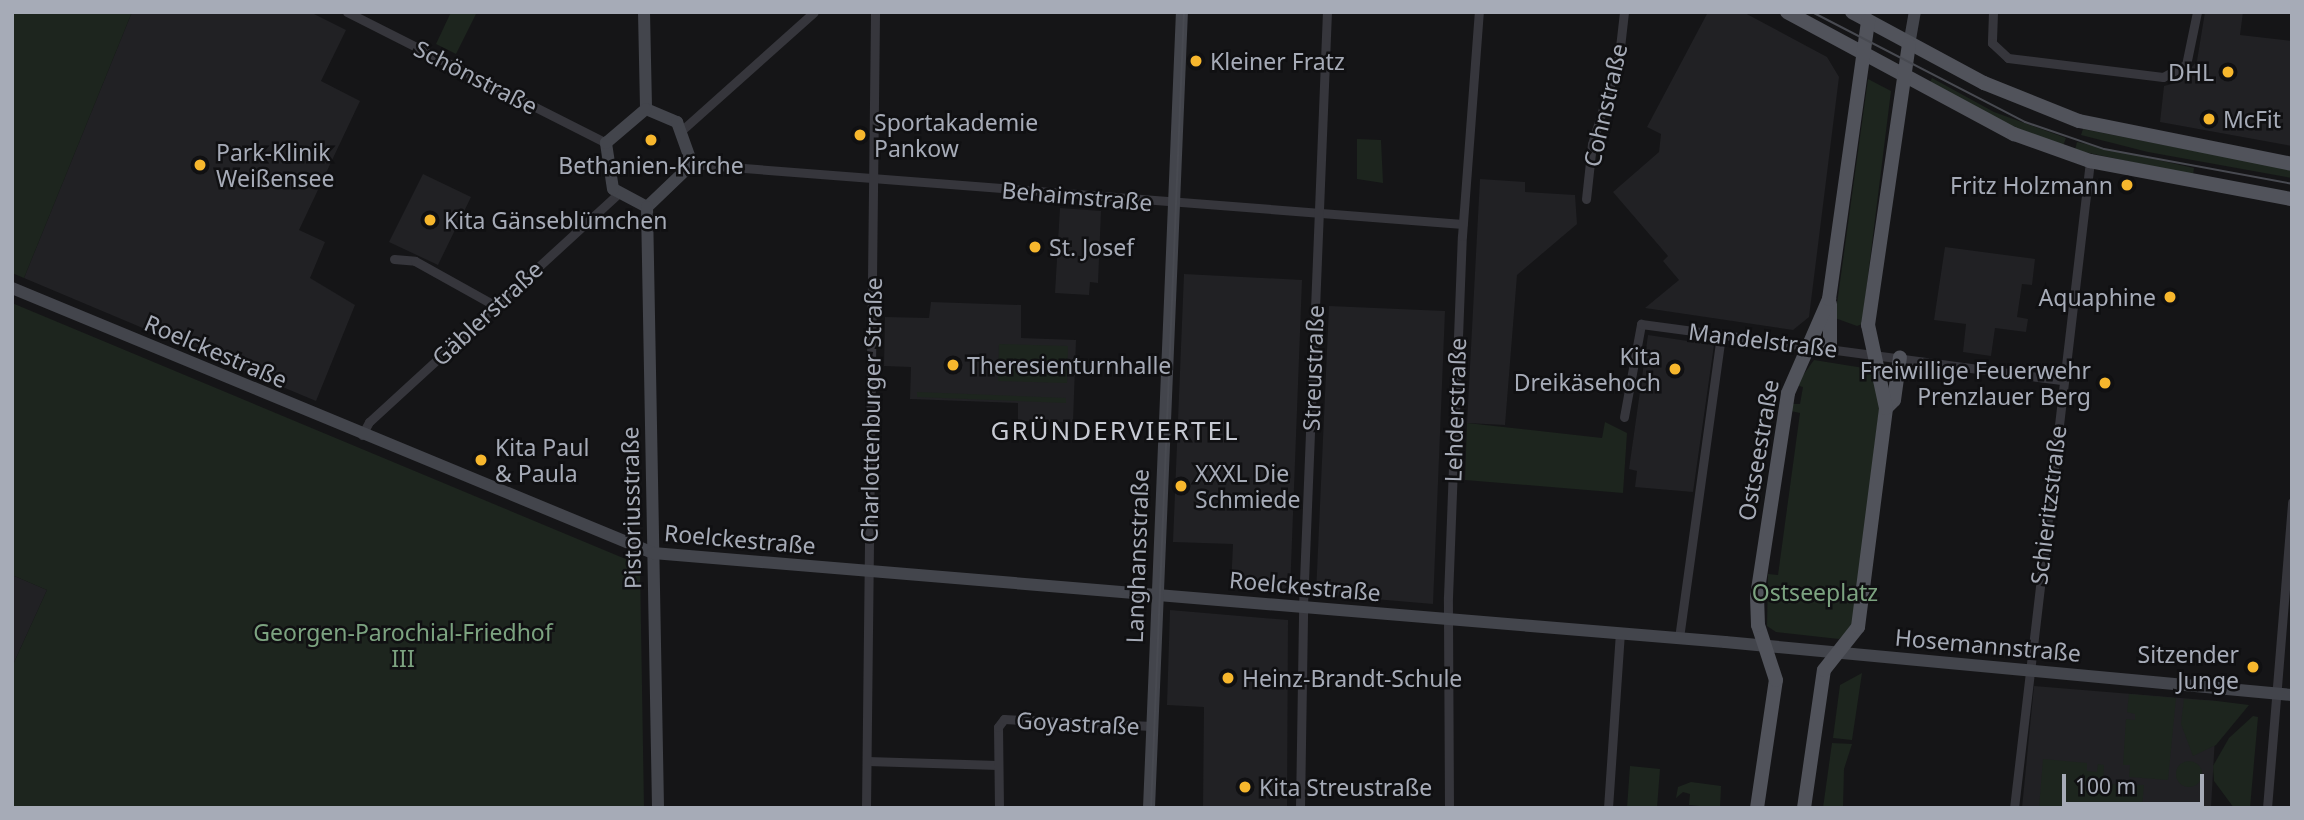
<!DOCTYPE html>
<meta charset="utf-8">
<style>
body{margin:0}
#map{position:relative;width:2304px;height:820px;overflow:hidden;background:#151517;font-family:"Noto Sans",sans-serif}
div>[style]{position:absolute}
.built>*{inset:0;background:#212124}
.green>*{inset:0;background:#1d251e}
.round{border-radius:50%}
.street>*{height:9px;margin:-4.5px;padding:0 4.5px;transform-origin:4.5px;border-radius:4.5px;background:#36363c}
.secondary>*{height:12px;margin:-6px;padding:0 6px;transform-origin:6px;border-radius:6px;background:#43454c}
.primary>*{height:14px;margin:-7px;padding:0 7px;transform-origin:7px;border-radius:7px;background:#51535b}
.tram>*{height:2px;margin:-1px;padding:0 1px;transform-origin:1px;border-radius:1px;background:#484a51}
.dots>*{width:19px;height:19px;translate:-50% -50%;box-sizing:border-box;border:4px solid #101012;border-radius:50%}
span{translate:-50% -50%;white-space:nowrap;text-align:center;line-height:1.15;-webkit-text-stroke:5px #101012;paint-order:stroke}
.poi-label{font-size:23px;color:#a6abb7}
.left{translate:0 -50%;text-align:left}
.right{translate:-100% -50%;text-align:right}
.street-label{font-size:23px;color:#a6abb7}
.park-label{font-size:23px;color:#7ca380}
.quarter-label{font-size:26px;color:#c7cad3;letter-spacing:2px}
.frame{position:absolute;inset:0;border:14px solid #a6abb7;pointer-events:none}
.scale{position:absolute;left:2062px;top:774px;width:142px;height:32px;box-sizing:border-box;border:4px solid #a6abb7;border-top:0;padding-left:9px;font-size:21px;line-height:24px;white-space:nowrap;color:#a6abb7;-webkit-text-stroke:5px #101012;paint-order:stroke}
</style>
<div id="map">
<div class="built">
<div style="clip-path:polygon(132px 12px,310px 12px,346px 30px,321px 81px,360px 101px,299px 230px,325px 242px,310px 278px,355px 305px,316px 401px,24px 278px)"></div>
<div style="clip-path:polygon(1708px 12px,1743px 12px,1827px 57px,1839px 77px,1809px 317px,1793px 330px,1645px 308px,1679px 280px,1663px 261px,1668px 256px,1613px 192px,1659px 152px,1661px 134px,1647px 127px)"></div>
<div style="clip-path:polygon(2205px 12px,2243px 12px,2240px 35px,2292px 41px,2292px 146px,2160px 122px,2164px 86px,2179px 82px,2197px 61px)"></div>
<div style="clip-path:polygon(423px 174px,471px 197px,438px 265px,389px 242px)"></div>
<div style="clip-path:polygon(1480px 179px,1525px 182px,1525px 192px,1575px 195px,1577px 224px,1517px 275px,1505px 425px,1467px 423px)"></div>
<div style="clip-path:polygon(1060px 208px,1101px 211px,1098px 283px,1090px 282px,1089px 295px,1055px 293px)"></div>
<div style="clip-path:polygon(1945px 247px,2035px 259px,2032px 285px,2022px 284px,2017px 317px,2028px 319px,2026px 332px,1995px 328px,1991px 356px,1963px 352px,1966px 324px,1934px 320px)"></div>
<div style="clip-path:polygon(1184px 274px,1302px 280px,1290px 592px,1231px 587px,1233px 544px,1173px 542px)"></div>
<div style="clip-path:polygon(931px 302px,1021px 305px,1021px 338px,1076px 340px,1073px 422px,1018px 421px,1018px 403px,910px 399px,911px 367px,884px 366px,885px 317px,929px 318px)"></div>
<div style="clip-path:polygon(1329px 306px,1445px 311px,1433px 604px,1316px 594px)"></div>
<div style="clip-path:polygon(1648px 335px,1714px 345px,1693px 492px,1635px 487px,1637px 471px,1629px 469px)"></div>
<div style="clip-path:polygon(12px 575px,47px 590px,12px 667px)"></div>
<div style="clip-path:polygon(1170px 610px,1288px 620px,1287px 808px,1203px 808px,1204px 707px,1167px 705px)"></div>
<div style="clip-path:polygon(2034px 686px,2217px 701px,2211px 808px,2022px 808px)"></div>
</div>
<div class="green">
<div style="clip-path:polygon(12px 12px,132px 12px,24px 278px,12px 273px)"></div>
<div style="clip-path:polygon(451px 12px,477px 12px,456px 54px,436px 44px)"></div>
<div style="clip-path:polygon(1932px 78px,1994px 112px,2066px 138px,2063px 146px,1991px 119px,1928px 86px)"></div>
<div style="clip-path:polygon(1868px 79px,1891px 91px,1862px 324px,1857px 326px,1835px 318px)"></div>
<div style="clip-path:polygon(2083px 129px,2292px 170px,2292px 178px,2148px 152px,2081px 135px)"></div>
<div style="clip-path:polygon(1357px 139px,1381px 140px,1383px 183px,1357px 179px)"></div>
<div style="clip-path:polygon(2077px 142px,2194px 168px,2193px 175px,2075px 150px)"></div>
<div style="clip-path:polygon(12px 303px,640px 565px,644px 808px,12px 808px,12px 667px,47px 590px,12px 575px)"></div>
<div style="clip-path:polygon(999px 344px,1068px 346px,1067px 383px,998px 381px)"></div>
<div style="clip-path:polygon(1814px 360px,1870px 369px,1880px 402px,1854px 616px,1850px 630px,1839px 639px,1776px 632px,1767px 626px,1768px 574px,1778px 575px,1800px 413px,1791px 411px,1792px 404px,1800px 404px,1803px 387px,1796px 385px)"></div>
<div style="clip-path:polygon(917px 392px,1066px 398px,1066px 403px,917px 397px)"></div>
<div style="clip-path:polygon(1605px 422px,1627px 433px,1623px 493px,1465px 480px,1467px 423px,1602px 438px)"></div>
<div style="clip-path:polygon(1862px 673px,1852px 740px,1833px 738px,1840px 685px)"></div>
<div style="clip-path:polygon(2129px 694px,2176px 698px,2168px 780px,2129px 777px,2130px 765px,2123px 765px,2126px 719px,2135px 720px,2135px 714px,2127px 712px)"></div>
<div style="clip-path:polygon(2184px 699px,2217px 701px,2249px 705px,2216px 745px,2193px 756px,2181px 724px)"></div>
<div style="clip-path:polygon(2253px 716px,2258px 717px,2250px 808px,2234px 808px,2214px 781px,2213px 766px,2229px 738px)"></div>
<div style="clip-path:polygon(1832px 743px,1852px 744px,1844px 769px,1843px 808px,1823px 808px)"></div>
<div style="clip-path:polygon(2043px 759px,2087px 763px,2087px 771px,2097px 772px,2098px 764px,2104px 765px,2103px 784px,2144px 785px,2142px 808px,2039px 808px)"></div>
<div class="round" style="left:2176px;top:761px;width:26px;height:26px"></div>
<div style="clip-path:polygon(1630px 766px,1660px 769px,1657px 808px,1627px 808px)"></div>
<div style="clip-path:polygon(1691px 782px,1721px 786px,1720px 808px,1689px 805px,1690px 794px,1683px 792px,1676px 798px,1678px 787px)"></div>
</div>
<div class="street">
<div style="left:347px;top:12px;width:290px;rotate:26.8deg"></div>
<div style="left:1993px;top:12px;width:31px;rotate:92deg"></div>
<div style="left:1992px;top:43px;width:22px;rotate:43deg"></div>
<div style="left:2008px;top:58px;width:156px;rotate:7deg"></div>
<div style="left:2163px;top:77px;width:26px;rotate:-28deg"></div>
<div style="left:2186px;top:65px;width:54px;rotate:-78.3deg"></div>
<div style="left:681px;top:131px;width:178px;rotate:-41.8deg"></div>
<div style="left:692px;top:164px;width:773px;rotate:4.45deg"></div>
<div style="left:1586px;top:199px;width:55px;rotate:-83.8deg"></div>
<div style="left:1592px;top:144px;width:92px;rotate:-72.9deg"></div>
<div style="left:1619px;top:56px;width:44px;rotate:-83.5deg"></div>
<div style="left:394px;top:259px;width:21px;rotate:5deg"></div>
<div style="left:415px;top:261px;width:93px;rotate:29.1deg"></div>
<div style="left:1624px;top:417px;width:95px;rotate:-79.6deg"></div>
<div style="left:1641px;top:324px;width:426px;rotate:7.6deg"></div>
<div style="left:362px;top:435px;width:15px;rotate:-62deg"></div>
<div style="left:369px;top:422px;width:336px;rotate:-42.5deg"></div>
<div style="left:1679px;top:638px;width:306px;rotate:-82.1deg"></div>
<div style="left:867px;top:761px;width:131px;rotate:1.7deg"></div>
<div style="left:866px;top:808px;width:796px;rotate:-89.35deg"></div>
<div style="left:999px;top:808px;width:81px;rotate:-90.7deg"></div>
<div style="left:998px;top:727px;width:10px;rotate:-53deg"></div>
<div style="left:1004px;top:719px;width:148px;rotate:2.7deg"></div>
<div style="left:1300px;top:808px;width:202px;rotate:-89.1deg"></div>
<div style="left:1303px;top:606px;width:594px;rotate:-87.69deg"></div>
<div style="left:1449px;top:808px;width:211px;rotate:-90.3deg"></div>
<div style="left:1448px;top:597px;width:361px;rotate:-87.8deg"></div>
<div style="left:1462px;top:236px;width:225px;rotate:-85.7deg"></div>
<div style="left:1608px;top:808px;width:175px;rotate:-86.1deg"></div>
<div style="left:2014px;top:808px;width:651px;rotate:-83.3deg"></div>
<div style="left:2267px;top:808px;width:307px;rotate:-85.3deg"></div>
</div>
<div class="secondary">
<div style="left:644px;top:12px;width:97px;rotate:88.8deg"></div>
<div style="left:1909px;top:45px;width:34px;rotate:-80deg"></div>
<div style="left:646px;top:109px;width:34px;rotate:23deg"></div>
<div style="left:677px;top:122px;width:45px;rotate:70.3deg"></div>
<div style="left:692px;top:164px;width:62px;rotate:136.3deg"></div>
<div style="left:647px;top:207px;width:38px;rotate:-152deg"></div>
<div style="left:613px;top:189px;width:47px;rotate:-98.7deg"></div>
<div style="left:606px;top:143px;width:52px;rotate:-40.4deg"></div>
<div style="left:647px;top:207px;width:601px;rotate:88.95deg"></div>
<div style="left:12px;top:288px;width:694px;rotate:22.46deg"></div>
<div style="left:653px;top:553px;width:1076px;rotate:4.75deg"></div>
<div style="left:1725px;top:642px;width:569px;rotate:5.34deg"></div>
<div style="left:1149px;top:808px;width:797px;rotate:-87.63deg"></div>
</div>
<div class="primary">
<div style="left:1787px;top:12px;width:258px;rotate:28.3deg"></div>
<div style="left:2014px;top:134px;width:81px;rotate:19.6deg"></div>
<div style="left:2090px;top:161px;width:206px;rotate:10.7deg"></div>
<div style="left:1852px;top:12px;width:150px;rotate:28.3deg"></div>
<div style="left:1984px;top:83px;width:102px;rotate:21.8deg"></div>
<div style="left:2079px;top:121px;width:217px;rotate:11.4deg"></div>
<div style="left:1830px;top:304px;width:45px;rotate:90deg"></div>
<div style="left:1886px;top:408px;width:11px;rotate:-45deg"></div>
<div style="left:1894px;top:400px;width:43px;rotate:-82.1deg"></div>
<div style="left:1757px;top:808px;width:129px;rotate:-81.6deg"></div>
<div style="left:1776px;top:680px;width:58px;rotate:-108.1deg"></div>
<div style="left:1758px;top:625px;width:29px;rotate:-92deg"></div>
<div style="left:1757px;top:596px;width:205px;rotate:-81.3deg"></div>
<div style="left:1788px;top:393px;width:103px;rotate:-66.4deg"></div>
<div style="left:1829px;top:299px;width:281px;rotate:-82deg"></div>
<div style="left:1804px;top:808px;width:139px;rotate:-81.8deg"></div>
<div style="left:1824px;top:670px;width:55px;rotate:-51.7deg"></div>
<div style="left:1858px;top:627px;width:221px;rotate:-82.7deg"></div>
<div style="left:1886px;top:408px;width:85px;rotate:-102.2deg"></div>
<div style="left:1868px;top:325px;width:283px;rotate:-81.7deg"></div>
</div>
<div class="tram">
<div style="left:1812px;top:12px;width:240px;rotate:27.3deg"></div>
<div style="left:2025px;top:122px;width:83px;rotate:18.9deg"></div>
<div style="left:2104px;top:149px;width:191px;rotate:10.5deg"></div>
<div style="left:1151px;top:808px;width:797px;rotate:-87.63deg"></div>
</div>
<div class="dots">
<div style="left:1196px;top:61px;background:#f7b72d"></div>
<div style="left:2228px;top:72px;background:#f7b72d"></div>
<div style="left:2209px;top:119px;background:#f7b72d"></div>
<div style="left:860px;top:135px;background:#f7b72d"></div>
<div style="left:651px;top:140px;background:#f7b72d"></div>
<div style="left:200px;top:165px;background:#f7b72d"></div>
<div style="left:2127px;top:185px;background:#f7b72d"></div>
<div style="left:430px;top:220px;background:#f7b72d"></div>
<div style="left:1035px;top:247px;background:#f7b72d"></div>
<div style="left:2170px;top:297px;background:#f7b72d"></div>
<div style="left:953px;top:365px;background:#f7b72d"></div>
<div style="left:1675px;top:369px;background:#f7b72d"></div>
<div style="left:2105px;top:383px;background:#f7b72d"></div>
<div style="left:481px;top:460px;background:#f7b72d"></div>
<div style="left:1181px;top:486px;background:#f7b72d"></div>
<div style="left:2253px;top:667px;background:#f7b72d"></div>
<div style="left:1228px;top:678px;background:#f7b72d"></div>
<div style="left:1245px;top:787px;background:#f7b72d"></div>
</div>
<div class="poi-label">
<span class="left" style="left:1210px;top:61px">Kleiner Fratz</span>
<span class="right" style="left:2214px;top:72px">DHL</span>
<span class="left" style="left:2223px;top:119px">McFit</span>
<span class="left" style="left:874px;top:135px">Sportakademie<br>Pankow</span>
<span class="left" style="left:216px;top:165px">Park-Klinik<br>Weißensee</span>
<span style="left:651px;top:165px">Bethanien-Kirche</span>
<span class="right" style="left:2113px;top:185px">Fritz Holzmann</span>
<span class="left" style="left:444px;top:220px">Kita Gänseblümchen</span>
<span class="left" style="left:1049px;top:247px">St. Josef</span>
<span class="right" style="left:2156px;top:297px">Aquaphine</span>
<span class="right" style="left:1661px;top:369px">Kita<br>Dreikäsehoch</span>
<span class="left" style="left:967px;top:365px">Theresienturnhalle</span>
<span class="right" style="left:2091px;top:383px">Freiwillige Feuerwehr<br>Prenzlauer Berg</span>
<span class="left" style="left:495px;top:460px">Kita Paul<br>&amp; Paula</span>
<span class="left" style="left:1195px;top:486px">XXXL Die<br>Schmiede</span>
<span class="right" style="left:2239px;top:667px">Sitzender<br>Junge</span>
<span class="left" style="left:1242px;top:678px">Heinz-Brandt-Schule</span>
<span class="left" style="left:1259px;top:787px">Kita Streustraße</span>
</div>
<div class="street-label">
<span style="left:476px;top:77px;rotate:27deg">Schönstraße</span>
<span style="left:1605px;top:105px;rotate:-77deg">Cohnstraße</span>
<span style="left:1077px;top:196px;rotate:5deg">Behaimstraße</span>
<span style="left:487px;top:313px;rotate:-43deg">Gäblerstraße</span>
<span style="left:1763px;top:340px;rotate:7deg">Mandelstraße</span>
<span style="left:216px;top:351px;rotate:23deg">Roelckestraße</span>
<span style="left:1313px;top:368px;rotate:-88deg">Streustraße</span>
<span style="left:871px;top:410px;rotate:-89deg">Charlottenburger Straße</span>
<span style="left:1455px;top:410px;rotate:-88deg">Lehderstraße</span>
<span style="left:1758px;top:450px;rotate:-80deg">Ostseestraße</span>
<span style="left:2048px;top:505px;rotate:-83deg">Schieritzstraße</span>
<span style="left:631px;top:508px;rotate:-91deg">Pistoriusstraße</span>
<span style="left:740px;top:539px;rotate:5deg">Roelckestraße</span>
<span style="left:1137px;top:556px;rotate:-88deg">Langhansstraße</span>
<span style="left:1305px;top:586px;rotate:5deg">Roelckestraße</span>
<span style="left:1988px;top:645px;rotate:5deg">Hosemannstraße</span>
<span style="left:1078px;top:723px;rotate:3deg">Goyastraße</span>
</div>
<div class="park-label">
<span style="left:1815px;top:592px">Ostseeplatz</span>
<span style="left:403px;top:645px">Georgen-Parochial-Friedhof<br>III</span>
</div>
<div class="quarter-label">
<span style="left:1115px;top:431px">GRÜNDERVIERTEL</span>
</div>
<div class="frame"></div>
<div class="scale">100 m</div>
</div>
